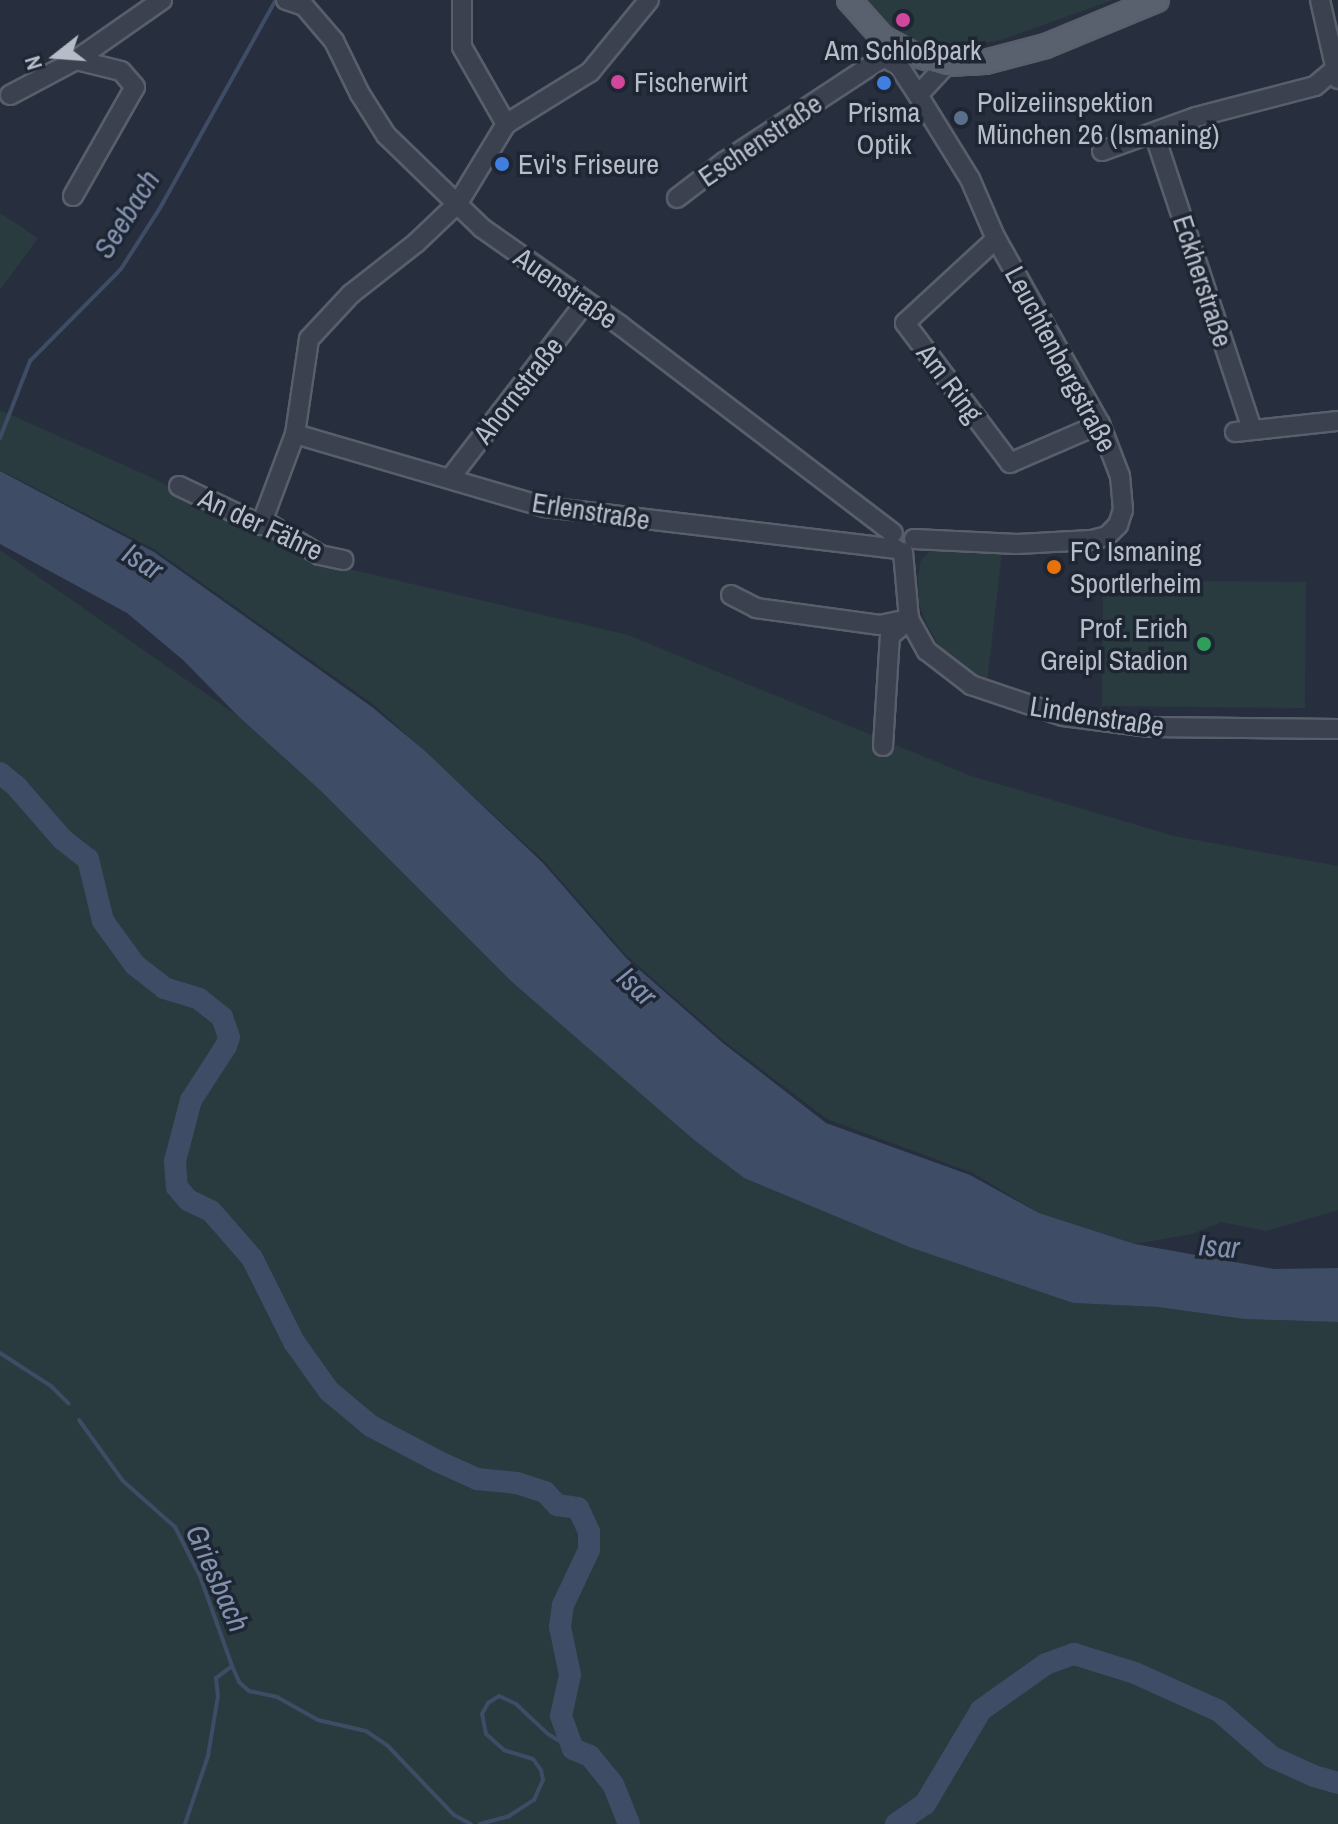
<!DOCTYPE html>
<meta charset="utf-8">
<style>
body{margin:0}
#map{position:relative;width:1338px;height:1824px;overflow:hidden;background:#272f3e;font-family:"Archivo Narrow",sans-serif}
div>[style]{position:absolute}
.green>*{inset:0;background:#293b3f}
.water>*{inset:0;background:#3e4c65}
.stream>*{height:4px;margin:-2px;padding:0 2px;transform-origin:2px;border-radius:2px;background:#3e4c65}
.river>*{height:22px;margin:-11px;padding:0 11px;transform-origin:11px;border-radius:11px;background:#3e4c65}
.roads{filter:drop-shadow(2px 0 #585f6b) drop-shadow(-2px 0 #585f6b) drop-shadow(0 2px #585f6b) drop-shadow(0 -2px #585f6b)}
.minor>*{height:18px;margin:-9px;padding:0 9px;transform-origin:9px;border-radius:9px;background:#3b414e}
.major>*{height:22px;margin:-11px;padding:0 11px;transform-origin:11px;border-radius:11px;background:#59606e}
.dots>*{width:22px;height:22px;translate:-50% -50%;box-sizing:border-box;border:4px solid #1f2633;border-radius:50%}
span{translate:-50% -50%;white-space:nowrap;text-align:center;line-height:1.15;-webkit-text-stroke:7px #1f2633;paint-order:stroke}
.poi-label{font-size:28px;color:#b7bdc8}
.left{translate:0 -50%;text-align:left}
.right{translate:-100% -50%;text-align:right}
.street-label{font-size:28px;color:#b7bdc8}
.water-label{font-size:30px;color:#8191ae;font-style:italic}
.north{position:absolute;left:16px;top:16px;width:80px;height:80px;-webkit-text-stroke:6px #1f2633;paint-order:stroke;rotate:253deg;font-size:22px;font-weight:700;line-height:32px;text-align:center;color:#b7bdc8}
.north::after{content:'';display:block;margin:auto;width:28px;height:36px;background:#b7bdc8;clip-path:polygon(50% 0,100% 100%,50% 72%,0 100%)}
</style>
<div id="map">
<div class="green">
<div style="clip-path:polygon(858px 0,1113px 0,1004px 39px,956px 50px,931px 51px,887px 31px)"></div>
<div style="clip-path:polygon(0 213px,38px 238px,0 290px)"></div>
<div style="clip-path:polygon(0 410px,157px 480px,319px 562px,628px 635px,971px 776px,1174px 836px,1338px 866px,1338px 1210px,1267px 1231px,1221px 1222px,1192px 1234px,1135px 1244px,1039px 1213px,973px 1173px,827px 1119px,724px 1041px,626px 955px,544px 861px,373px 704px,154px 549px,0 470px)"></div>
<div style="clip-path:polygon(932px 549px,1002px 551px,987px 683px,943px 654px,926px 623px,919px 603px,918px 577px,921px 559px)"></div>
<div style="clip-path:polygon(0 550px,238px 716px,321px 791px,512px 982px,694px 1140px,744px 1178px,909px 1247px,1073px 1303px,1158px 1307px,1244px 1319px,1338px 1322px,1338px 1824px,0 1824px)"></div>
<div style="clip-path:polygon(1103px 580px,1306px 582px,1305px 708px,1102px 706px)"></div>
</div>
<div class="water">
<div style="clip-path:polygon(0 471px,154px 552px,372px 707px,425px 751px,543px 863px,626px 958px,723px 1043px,826px 1123px,970px 1175px,1039px 1213px,1135px 1244px,1274px 1269px,1338px 1268px,1338px 1322px,1244px 1319px,1158px 1307px,1073px 1303px,909px 1247px,744px 1178px,694px 1140px,512px 982px,321px 791px,238px 716px,183px 660px,127px 613px,0 544px)"></div>
</div>
<div class="stream">
<div style="left:0;top:438px;width:83px;rotate:-68.7deg"></div>
<div style="left:30px;top:361px;width:129px;rotate:-45.3deg"></div>
<div style="left:121px;top:269px;width:72px;rotate:-57.4deg"></div>
<div style="left:160px;top:208px;width:238px;rotate:-60.9deg"></div>
<div style="left:0;top:1353px;width:61px;rotate:32.9deg"></div>
<div style="left:51px;top:1386px;width:25px;rotate:45deg"></div>
<div style="left:79px;top:1420px;width:75px;rotate:54.2deg"></div>
<div style="left:123px;top:1481px;width:69px;rotate:41.5deg"></div>
<div style="left:175px;top:1527px;width:55px;rotate:63deg"></div>
<div style="left:200px;top:1576px;width:96px;rotate:70.4deg"></div>
<div style="left:232px;top:1666px;width:20px;rotate:143deg"></div>
<div style="left:216px;top:1678px;width:18px;rotate:84deg"></div>
<div style="left:218px;top:1696px;width:61px;rotate:99.5deg"></div>
<div style="left:208px;top:1756px;width:72px;rotate:108.7deg"></div>
<div style="left:232px;top:1666px;width:17px;rotate:66deg"></div>
<div style="left:239px;top:1682px;width:13px;rotate:42deg"></div>
<div style="left:249px;top:1691px;width:29px;rotate:12deg"></div>
<div style="left:277px;top:1697px;width:47px;rotate:29.3deg"></div>
<div style="left:318px;top:1720px;width:49px;rotate:12.9deg"></div>
<div style="left:366px;top:1731px;width:25px;rotate:34deg"></div>
<div style="left:387px;top:1745px;width:97px;rotate:46.3deg"></div>
<div style="left:454px;top:1815px;width:19px;rotate:28deg"></div>
<div style="left:480px;top:1824px;width:30px;rotate:-15deg"></div>
<div style="left:509px;top:1816px;width:30px;rotate:-33deg"></div>
<div style="left:534px;top:1800px;width:22px;rotate:-66deg"></div>
<div style="left:543px;top:1780px;width:10px;rotate:-101deg"></div>
<div style="left:541px;top:1770px;width:14px;rotate:-126deg"></div>
<div style="left:533px;top:1759px;width:30px;rotate:-163deg"></div>
<div style="left:504px;top:1750px;width:24px;rotate:-138deg"></div>
<div style="left:486px;top:1734px;width:20px;rotate:-101deg"></div>
<div style="left:482px;top:1714px;width:13px;rotate:-61deg"></div>
<div style="left:488px;top:1703px;width:13px;rotate:-32deg"></div>
<div style="left:499px;top:1696px;width:19px;rotate:25deg"></div>
<div style="left:516px;top:1704px;width:44px;rotate:43.2deg"></div>
<div style="left:548px;top:1734px;width:29px;rotate:31deg"></div>
</div>
<div class="river">
<div style="left:0;top:773px;width:21px;rotate:39deg"></div>
<div style="left:16px;top:786px;width:70px;rotate:49deg"></div>
<div style="left:62px;top:839px;width:33px;rotate:38deg"></div>
<div style="left:88px;top:859px;width:64px;rotate:76.4deg"></div>
<div style="left:103px;top:921px;width:54px;rotate:54deg"></div>
<div style="left:135px;top:965px;width:37px;rotate:38deg"></div>
<div style="left:164px;top:988px;width:37px;rotate:17deg"></div>
<div style="left:199px;top:999px;width:29px;rotate:38deg"></div>
<div style="left:222px;top:1017px;width:21px;rotate:71deg"></div>
<div style="left:229px;top:1037px;width:9px;rotate:108deg"></div>
<div style="left:226px;top:1046px;width:64px;rotate:122.9deg"></div>
<div style="left:191px;top:1100px;width:63px;rotate:104.7deg"></div>
<div style="left:175px;top:1161px;width:26px;rotate:86deg"></div>
<div style="left:177px;top:1187px;width:17px;rotate:50deg"></div>
<div style="left:188px;top:1200px;width:25px;rotate:26deg"></div>
<div style="left:211px;top:1211px;width:62px;rotate:48.9deg"></div>
<div style="left:252px;top:1258px;width:94px;rotate:63.4deg"></div>
<div style="left:294px;top:1342px;width:60px;rotate:54.5deg"></div>
<div style="left:329px;top:1391px;width:55px;rotate:39.8deg"></div>
<div style="left:371px;top:1426px;width:75px;rotate:27.9deg"></div>
<div style="left:437px;top:1461px;width:44px;rotate:24.2deg"></div>
<div style="left:477px;top:1479px;width:40px;rotate:5.7deg"></div>
<div style="left:517px;top:1483px;width:29px;rotate:18deg"></div>
<div style="left:545px;top:1492px;width:18px;rotate:47deg"></div>
<div style="left:557px;top:1505px;width:21px;rotate:8deg"></div>
<div style="left:578px;top:1508px;width:26px;rotate:65deg"></div>
<div style="left:589px;top:1532px;width:18px;rotate:90deg"></div>
<div style="left:589px;top:1550px;width:61px;rotate:115.3deg"></div>
<div style="left:563px;top:1605px;width:22px;rotate:98deg"></div>
<div style="left:560px;top:1627px;width:49px;rotate:78.2deg"></div>
<div style="left:570px;top:1675px;width:42px;rotate:102.4deg"></div>
<div style="left:561px;top:1716px;width:35px;rotate:70deg"></div>
<div style="left:573px;top:1749px;width:18px;rotate:22deg"></div>
<div style="left:590px;top:1756px;width:36px;rotate:51deg"></div>
<div style="left:613px;top:1784px;width:43px;rotate:68.2deg"></div>
<div style="left:896px;top:1824px;width:35px;rotate:-35deg"></div>
<div style="left:925px;top:1804px;width:109px;rotate:-59.2deg"></div>
<div style="left:981px;top:1710px;width:80px;rotate:-35.3deg"></div>
<div style="left:1046px;top:1664px;width:30px;rotate:-20deg"></div>
<div style="left:1074px;top:1654px;width:64px;rotate:17.3deg"></div>
<div style="left:1135px;top:1673px;width:92px;rotate:24.3deg"></div>
<div style="left:1219px;top:1711px;width:70px;rotate:41deg"></div>
<div style="left:1272px;top:1757px;width:46px;rotate:24.3deg"></div>
<div style="left:1314px;top:1776px;width:25px;rotate:16deg"></div>
</div>
<div class="roads">
<div class="minor">
<div style="left:286px;top:0;width:19px;rotate:18deg"></div>
<div style="left:304px;top:6px;width:46px;rotate:49.4deg"></div>
<div style="left:334px;top:41px;width:59px;rotate:63.9deg"></div>
<div style="left:360px;top:94px;width:49px;rotate:57.6deg"></div>
<div style="left:386px;top:135px;width:134px;rotate:44.1deg"></div>
<div style="left:482px;top:228px;width:169px;rotate:35.1deg"></div>
<div style="left:620px;top:325px;width:343px;rotate:37.3deg"></div>
<div style="left:462px;top:0;width:47px;rotate:90deg"></div>
<div style="left:462px;top:47px;width:89px;rotate:60.3deg"></div>
<div style="left:1320px;top:0;width:81px;rotate:77.2deg"></div>
<div style="left:10px;top:95px;width:75px;rotate:-27.9deg"></div>
<div style="left:76px;top:60px;width:105px;rotate:-34.9deg"></div>
<div style="left:1154px;top:133px;width:312px;rotate:71.7deg"></div>
<div style="left:1102px;top:151px;width:100px;rotate:-19.9deg"></div>
<div style="left:1196px;top:117px;width:123px;rotate:-14.6deg"></div>
<div style="left:1315px;top:86px;width:30px;rotate:-40deg"></div>
<div style="left:73px;top:196px;width:125px;rotate:-60.4deg"></div>
<div style="left:135px;top:87px;width:21px;rotate:-131deg"></div>
<div style="left:121px;top:71px;width:46px;rotate:-166.3deg"></div>
<div style="left:677px;top:198px;width:59px;rotate:-37.5deg"></div>
<div style="left:724px;top:162px;width:191px;rotate:-33.3deg"></div>
<div style="left:884px;top:57px;width:17px;rotate:31deg"></div>
<div style="left:899px;top:66px;width:35px;rotate:57deg"></div>
<div style="left:996px;top:239px;width:124px;rotate:137.3deg"></div>
<div style="left:905px;top:323px;width:175px;rotate:53.1deg"></div>
<div style="left:1010px;top:463px;width:98px;rotate:-23.4deg"></div>
<div style="left:1235px;top:432px;width:104px;rotate:-6.1deg"></div>
<div style="left:295px;top:434px;width:260px;rotate:16.3deg"></div>
<div style="left:545px;top:507px;width:353px;rotate:6.8deg"></div>
<div style="left:451px;top:477px;width:220px;rotate:-52.4deg"></div>
<div style="left:179px;top:486px;width:91px;rotate:25.4deg"></div>
<div style="left:261px;top:525px;width:11px;rotate:5deg"></div>
<div style="left:272px;top:526px;width:56px;rotate:31.1deg"></div>
<div style="left:320px;top:555px;width:24px;rotate:12deg"></div>
<div style="left:261px;top:525px;width:97px;rotate:-69.5deg"></div>
<div style="left:295px;top:434px;width:96px;rotate:-81.6deg"></div>
<div style="left:309px;top:339px;width:62px;rotate:-47deg"></div>
<div style="left:351px;top:294px;width:83px;rotate:-38.1deg"></div>
<div style="left:416px;top:243px;width:58px;rotate:-43.6deg"></div>
<div style="left:458px;top:203px;width:92px;rotate:-58.7deg"></div>
<div style="left:506px;top:124px;width:99px;rotate:-31.8deg"></div>
<div style="left:590px;top:72px;width:93px;rotate:-50.7deg"></div>
<div style="left:914px;top:539px;width:103px;rotate:2.8deg"></div>
<div style="left:1017px;top:544px;width:75px;rotate:-3.1deg"></div>
<div style="left:1092px;top:540px;width:16px;rotate:-15deg"></div>
<div style="left:1107px;top:536px;width:16px;rotate:-45deg"></div>
<div style="left:1118px;top:525px;width:16px;rotate:-72deg"></div>
<div style="left:1123px;top:510px;width:34px;rotate:-95deg"></div>
<div style="left:1120px;top:476px;width:56px;rotate:-111deg"></div>
<div style="left:1100px;top:424px;width:212px;rotate:-119.3deg"></div>
<div style="left:996px;top:239px;width:65px;rotate:-113.4deg"></div>
<div style="left:970px;top:179px;width:99px;rotate:-121.8deg"></div>
<div style="left:918px;top:95px;width:42px;rotate:-46.9deg"></div>
<div style="left:903px;top:552px;width:67px;rotate:84.9deg"></div>
<div style="left:909px;top:619px;width:37px;rotate:61deg"></div>
<div style="left:927px;top:651px;width:56px;rotate:37.7deg"></div>
<div style="left:971px;top:685px;width:97px;rotate:18.6deg"></div>
<div style="left:1063px;top:716px;width:87px;rotate:7.3deg"></div>
<div style="left:1149px;top:727px;width:189px;rotate:0.6deg"></div>
<div style="left:731px;top:595px;width:28px;rotate:27deg"></div>
<div style="left:756px;top:608px;width:125px;rotate:7.8deg"></div>
<div style="left:880px;top:625px;width:30px;rotate:-12deg"></div>
<div style="left:883px;top:746px;width:110px;rotate:-86.4deg"></div>
<div style="left:890px;top:636px;width:23px;rotate:-41deg"></div>
</div>
<div class="major">
<div style="left:849px;top:0;width:51px;rotate:48.2deg"></div>
<div style="left:883px;top:38px;width:36px;rotate:28deg"></div>
<div style="left:915px;top:55px;width:33px;rotate:16deg"></div>
<div style="left:947px;top:64px;width:38px;rotate:-3deg"></div>
<div style="left:985px;top:62px;width:63px;rotate:-14.7deg"></div>
<div style="left:1046px;top:46px;width:120px;rotate:-22.5deg"></div>
</div>
</div>
<div class="dots">
<div style="left:903px;top:20px;background:#d1479c"></div>
<div style="left:618px;top:82px;background:#d1479c"></div>
<div style="left:884px;top:83px;background:#3f7fe0"></div>
<div style="left:961px;top:118px;background:#5c6f8a"></div>
<div style="left:502px;top:164px;background:#3f7fe0"></div>
<div style="left:1054px;top:567px;background:#e8710a"></div>
<div style="left:1204px;top:644px;background:#2e9e5b"></div>
</div>
<div class="poi-label">
<span style="left:903px;top:50px">Am Schloßpark</span>
<span class="left" style="left:634px;top:82px">Fischerwirt</span>
<span class="left" style="left:977px;top:118px">Polizeiinspektion<br>München 26 (Ismaning)</span>
<span style="left:884px;top:128px">Prisma<br>Optik</span>
<span class="left" style="left:518px;top:164px">Evi's Friseure</span>
<span class="left" style="left:1070px;top:567px">FC Ismaning<br>Sportlerheim</span>
<span class="right" style="left:1188px;top:644px">Prof. Erich<br>Greipl Stadion</span>
</div>
<div class="street-label">
<span style="left:760px;top:140px;rotate:-34deg">Eschenstraße</span>
<span style="left:1203px;top:281px;rotate:72deg">Eckherstraße</span>
<span style="left:566px;top:288px;rotate:35deg">Auenstraße</span>
<span style="left:1061px;top:359px;rotate:62deg">Leuchtenbergstraße</span>
<span style="left:950px;top:383px;rotate:53deg">Am Ring</span>
<span style="left:518px;top:390px;rotate:-52deg">Ahornstraße</span>
<span style="left:591px;top:511px;rotate:9deg">Erlenstraße</span>
<span style="left:261px;top:524px;rotate:25deg">An der Fähre</span>
<span style="left:1097px;top:716px;rotate:9deg">Lindenstraße</span>
</div>
<div class="water-label">
<span style="left:126px;top:214px;rotate:-58deg">Seebach</span>
<span style="left:143px;top:561px;rotate:32deg">Isar</span>
<span style="left:637px;top:986px;rotate:43deg">Isar</span>
<span style="left:1219px;top:1246px;rotate:4deg">Isar</span>
<span style="left:218px;top:1578px;rotate:66deg">Griesbach</span>
</div>
<div class="north">N</div>
</div>
